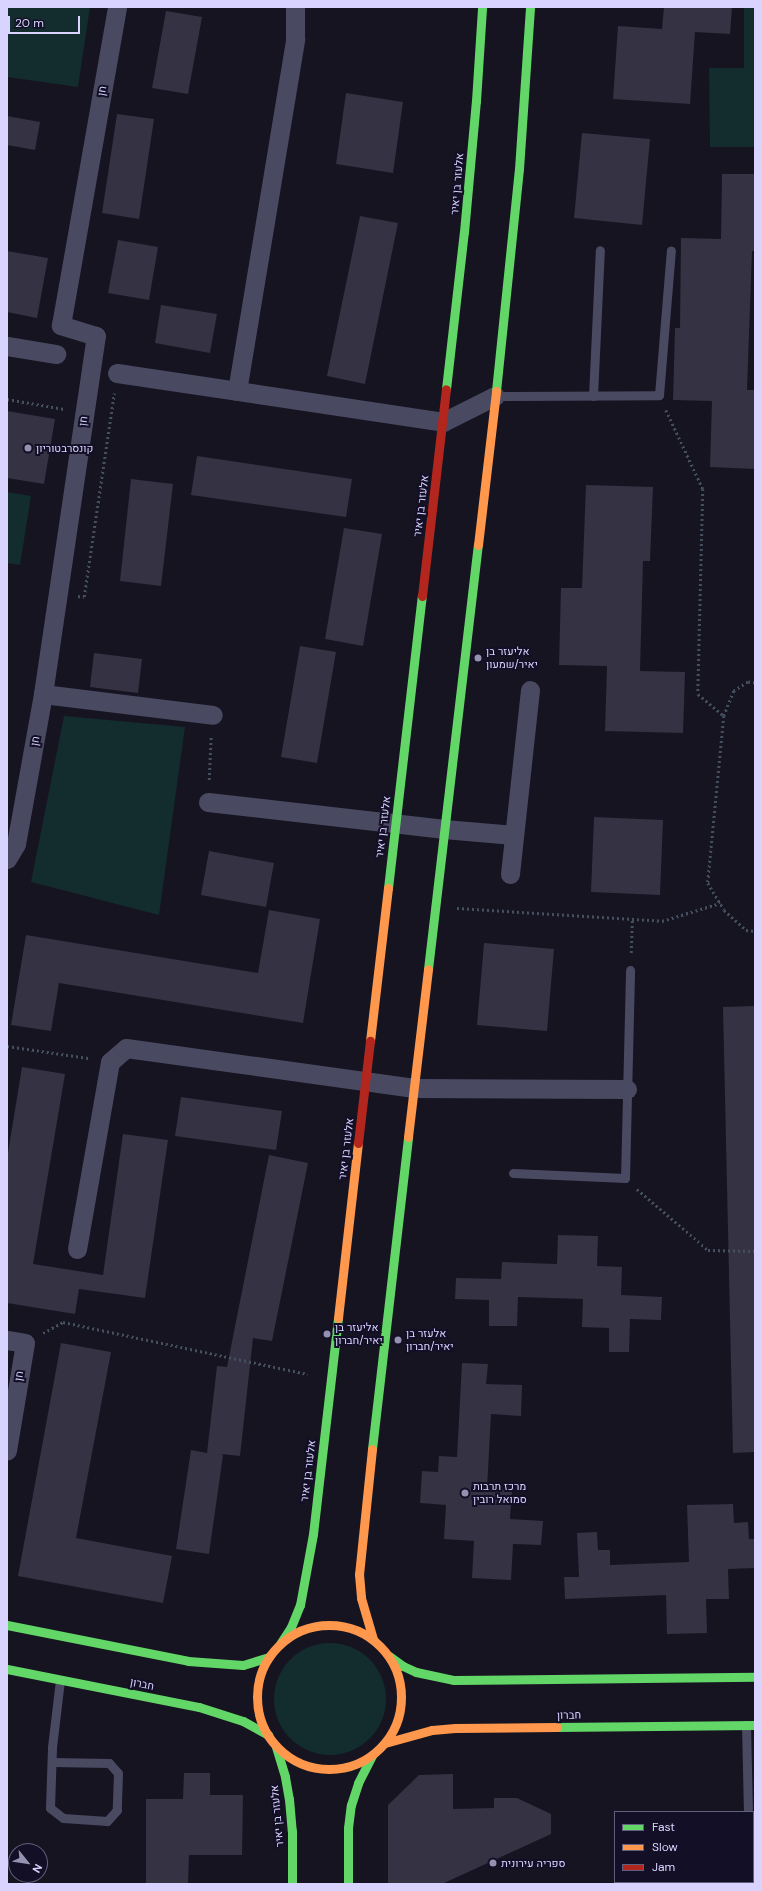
<!DOCTYPE html>
<meta charset="utf-8">
<style>
body{margin:0}
#map{position:relative;width:762px;height:1891px;overflow:hidden;background:#161421;font-family:"DM Sans",Heebo,sans-serif}
div>[style]{position:absolute}
.green>*{inset:0;background:#132c2d}
.round{border-radius:50%}
.building>*{inset:0;background:#343243}
.path>*{height:2.5px;margin-top:-1.25px;transform-origin:0;background:repeating-linear-gradient(90deg,#44505f 0 2px,transparent 0 5px)}
.lane>*{height:9px;margin:-4.5px;padding:0 4.5px;transform-origin:4.5px;border-radius:4.5px;background:#4a4962}
.street>*{height:19px;margin:-9.5px;padding:0 9.5px;transform-origin:9.5px;border-radius:9.5px;background:#4a4962}
.fast>*{height:9px;margin:-4.5px;padding:0 4.5px;transform-origin:4.5px;border-radius:4.5px;background:#63d668}
.slow>*{height:9px;margin:-4.5px;padding:0 4.5px;transform-origin:4.5px;border-radius:4.5px;background:#ff974d}
.slow>.ring{margin:-4.5px;padding:0;box-sizing:content-box;background:none;border:9px solid #ff974d;border-radius:50%}
.jam>*{height:9px;margin:-4.5px;padding:0 4.5px;transform-origin:4.5px;border-radius:4.5px;background:#b3261e}
.dots>*{width:11px;height:11px;translate:-50% -50%;box-sizing:border-box;border:2px solid #130f26;border-radius:50%}
span{translate:-50% -50%;white-space:nowrap;text-align:center;line-height:1.15;-webkit-text-stroke:4px #130f26;paint-order:stroke}
.street-label{font-size:11px;color:#d9d4ff}
.poi-label{font-size:11px;color:#d9d4ff}
.left{translate:0 -50%;text-align:left}
.frame{position:absolute;inset:0;border:8px solid #d9d4ff;pointer-events:none}
.legend{position:absolute;left:614px;top:1811px;width:140px;height:72px;box-sizing:border-box;background:#130f26;border:1px solid #625e7d;margin:0;padding:5px 7px;list-style:none;font-size:12px;color:#d9d4ff}
.legend li{display:flex;align-items:center;gap:8px;height:20px}
.legend b{width:20px;border:1px solid #625e7d}
.north{position:absolute;left:8px;top:1843px;width:40px;height:40px;box-sizing:border-box;background:#130f26;border:1px solid #625e7d;border-radius:50%;rotate:120deg;font-size:11px;font-weight:700;line-height:16px;text-align:center;color:#d9d4ff}
.north::after{content:'';display:block;margin:auto;width:14px;height:18px;background:#9591b1;clip-path:polygon(50% 0,100% 100%,50% 72%,0 100%)}
.scale{position:absolute;left:8px;top:16px;width:72px;height:18px;box-sizing:border-box;border:2px solid #d9d4ff;border-top:0;padding-left:5px;font-size:12px;line-height:14px;white-space:nowrap;color:#d9d4ff;-webkit-text-stroke:3px #130f26;paint-order:stroke}
</style>
<div id="map">
<div class="green">
<div style="clip-path:polygon(7px 7px,90px 7px,78px 87px,7px 77px)"></div>
<div style="clip-path:polygon(744px 7px,755px 7px,755px 147px,710px 147px,709px 68px,744px 68px)"></div>
<div style="clip-path:polygon(7px 492px,31px 496px,20px 565px,7px 563px)"></div>
<div style="clip-path:polygon(64px 716px,185px 727px,159px 915px,31px 882px)"></div>
<div class="round" style="left:274px;top:1643px;width:112px;height:112px"></div>
</div>
<div class="building">
<div style="clip-path:polygon(664px 7px,732px 7px,730px 34px,695px 32px,690px 104px,613px 99px,618px 26px,662px 29px)"></div>
<div style="clip-path:polygon(166px 11px,202px 17px,188px 94px,152px 88px)"></div>
<div style="clip-path:polygon(346px 93px,403px 102px,393px 173px,336px 164px)"></div>
<div style="clip-path:polygon(117px 114px,154px 119px,139px 219px,102px 213px)"></div>
<div style="clip-path:polygon(7px 116px,40px 122px,35px 150px,7px 145px)"></div>
<div style="clip-path:polygon(582px 133px,650px 139px,642px 225px,574px 218px)"></div>
<div style="clip-path:polygon(722px 174px,755px 174px,755px 251px,752px 251px,747px 390px,755px 390px,755px 469px,710px 467px,712px 401px,673px 400px,675px 328px,680px 328px,681px 238px,721px 239px)"></div>
<div style="clip-path:polygon(360px 216px,398px 223px,365px 384px,327px 376px)"></div>
<div style="clip-path:polygon(118px 240px,158px 247px,149px 300px,108px 293px)"></div>
<div style="clip-path:polygon(7px 251px,48px 258px,37px 318px,7px 312px)"></div>
<div style="clip-path:polygon(161px 305px,217px 314px,210px 353px,155px 343px)"></div>
<div style="clip-path:polygon(7px 411px,55px 419px,44px 484px,7px 478px)"></div>
<div style="clip-path:polygon(197px 456px,352px 479px,346px 517px,191px 495px)"></div>
<div style="clip-path:polygon(131px 479px,173px 484px,161px 586px,120px 581px)"></div>
<div style="clip-path:polygon(586px 485px,653px 487px,650px 561px,643px 561px,640px 671px,685px 672px,683px 733px,605px 731px,607px 666px,559px 665px,561px 588px,582px 588px)"></div>
<div style="clip-path:polygon(344px 528px,382px 534px,363px 646px,325px 639px)"></div>
<div style="clip-path:polygon(300px 646px,336px 652px,317px 763px,281px 757px)"></div>
<div style="clip-path:polygon(94px 653px,142px 659px,138px 693px,90px 687px)"></div>
<div style="clip-path:polygon(594px 817px,663px 820px,660px 895px,591px 892px)"></div>
<div style="clip-path:polygon(209px 851px,274px 863px,266px 907px,201px 895px)"></div>
<div style="clip-path:polygon(269px 910px,320px 919px,303px 1023px,59px 983px,51px 1031px,11px 1025px,26px 935px,258px 973px)"></div>
<div style="clip-path:polygon(484px 943px,554px 949px,547px 1031px,477px 1025px)"></div>
<div style="clip-path:polygon(755px 1006px,755px 1452px,733px 1453px,723px 1007px)"></div>
<div style="clip-path:polygon(22px 1067px,65px 1074px,33px 1264px,103px 1275px,123px 1134px,168px 1140px,145px 1298px,79px 1289px,75px 1314px,7px 1303px,7px 1159px)"></div>
<div style="clip-path:polygon(181px 1097px,282px 1111px,276px 1150px,175px 1136px)"></div>
<div style="clip-path:polygon(269px 1155px,308px 1163px,272px 1341px,253px 1338px,240px 1456px,221px 1454px,223px 1455px,209px 1554px,176px 1549px,191px 1450px,207px 1453px,217px 1366px,227px 1367px)"></div>
<div style="clip-path:polygon(558px 1235px,598px 1236px,597px 1266px,622px 1267px,621px 1295px,662px 1297px,661px 1320px,630px 1319px,629px 1352px,609px 1352px,609px 1328px,582px 1327px,583px 1299px,518px 1297px,517px 1326px,489px 1326px,489px 1300px,455px 1299px,456px 1278px,501px 1279px,502px 1262px,557px 1264px)"></div>
<div style="clip-path:polygon(61px 1343px,111px 1352px,76px 1538px,172px 1556px,163px 1603px,18px 1576px)"></div>
<div style="clip-path:polygon(462px 1363px,488px 1364px,486px 1384px,522px 1385px,521px 1416px,491px 1414px,487px 1489px,512px 1490px,510px 1519px,543px 1521px,541px 1545px,513px 1544px,511px 1580px,472px 1578px,474px 1541px,444px 1539px,446px 1505px,420px 1503px,422px 1471px,438px 1472px,439px 1456px,457px 1457px)"></div>
<div style="clip-path:polygon(733px 1504px,734px 1523px,748px 1522px,749px 1539px,755px 1539px,755px 1568px,728px 1569px,729px 1599px,706px 1599px,707px 1633px,667px 1634px,666px 1595px,565px 1599px,564px 1577px,579px 1577px,577px 1533px,597px 1532px,598px 1550px,610px 1550px,610px 1565px,689px 1562px,687px 1505px)"></div>
<div style="clip-path:polygon(184px 1773px,210px 1773px,210px 1795px,243px 1795px,242px 1855px,189px 1855px,188px 1884px,146px 1884px,146px 1799px,183px 1799px)"></div>
<div style="clip-path:polygon(453px 1774px,453px 1809px,494px 1808px,494px 1798px,517px 1798px,551px 1814px,551px 1834px,442px 1884px,388px 1884px,388px 1805px,419px 1775px)"></div>
</div>
<div class="path">
<div style="left:7px;top:399px;width:58px;rotate:10deg"></div>
<div style="left:666px;top:410px;width:87px;rotate:64.9deg"></div>
<div style="left:703px;top:489px;width:205px;rotate:91.4deg"></div>
<div style="left:698px;top:694px;width:34px;rotate:40deg"></div>
<div style="left:78px;top:596px;width:6px;rotate:9deg"></div>
<div style="left:84px;top:597px;width:206px;rotate:-81.6deg"></div>
<div style="left:755px;top:683px;width:7px;rotate:-172deg"></div>
<div style="left:748px;top:682px;width:17px;rotate:147deg"></div>
<div style="left:734px;top:691px;width:27px;rotate:112deg"></div>
<div style="left:724px;top:716px;width:168px;rotate:95.5deg"></div>
<div style="left:708px;top:883px;width:31px;rotate:59deg"></div>
<div style="left:724px;top:910px;width:30px;rotate:42deg"></div>
<div style="left:746px;top:930px;width:9px;rotate:6deg"></div>
<div style="left:209px;top:780px;width:45px;rotate:-87.5deg"></div>
<div style="left:457px;top:908px;width:205px;rotate:3.6deg"></div>
<div style="left:662px;top:921px;width:61px;rotate:-17.2deg"></div>
<div style="left:631px;top:953px;width:34px;rotate:-88deg"></div>
<div style="left:7px;top:1046px;width:82px;rotate:8.4deg"></div>
<div style="left:637px;top:1189px;width:94px;rotate:40.7deg"></div>
<div style="left:708px;top:1250px;width:47px;rotate:1.2deg"></div>
<div style="left:43px;top:1333px;width:23px;rotate:-29deg"></div>
<div style="left:63px;top:1322px;width:250px;rotate:12deg"></div>
</div>
<div class="lane">
<div style="left:495px;top:396px;width:164px;rotate:-0.3deg"></div>
<div style="left:659px;top:395px;width:145px;rotate:-85.3deg"></div>
<div style="left:593px;top:396px;width:146px;rotate:-87.3deg"></div>
<div style="left:513px;top:1173px;width:112px;rotate:2.6deg"></div>
<div style="left:625px;top:1178px;width:208px;rotate:-88.6deg"></div>
<div style="left:746px;top:1725px;width:87px;rotate:88.7deg"></div>
<div style="left:52px;top:1762px;width:57px;rotate:1deg"></div>
<div style="left:109px;top:1763px;width:13px;rotate:48deg"></div>
<div style="left:118px;top:1773px;width:37px;rotate:92deg"></div>
<div style="left:117px;top:1810px;width:15px;rotate:132deg"></div>
<div style="left:107px;top:1821px;width:44px;rotate:-176.1deg"></div>
<div style="left:63px;top:1818px;width:16px;rotate:-142deg"></div>
<div style="left:50px;top:1808px;width:61px;rotate:-88.1deg"></div>
<div style="left:52px;top:1747px;width:67px;rotate:-83.2deg"></div>
<div style="left:750px;top:1882px;width:2px;rotate:90deg"></div>
</div>
<div class="street">
<div style="left:7px;top:346px;width:50px;rotate:9.3deg"></div>
<div style="left:117px;top:373px;width:330px;rotate:8.5deg"></div>
<div style="left:443px;top:422px;width:58px;rotate:-26.6deg"></div>
<div style="left:237px;top:391px;width:357px;rotate:-80.6deg"></div>
<div style="left:295px;top:39px;width:32px;rotate:-90deg"></div>
<div style="left:43px;top:694px;width:171px;rotate:7deg"></div>
<div style="left:208px;top:802px;width:238px;rotate:6.5deg"></div>
<div style="left:444px;top:829px;width:70px;rotate:4.9deg"></div>
<div style="left:7px;top:859px;width:17px;rotate:-59deg"></div>
<div style="left:16px;top:844px;width:152px;rotate:-79.8deg"></div>
<div style="left:43px;top:694px;width:362px;rotate:-81.6deg"></div>
<div style="left:96px;top:336px;width:37px;rotate:-163deg"></div>
<div style="left:61px;top:325px;width:323px;rotate:-80deg"></div>
<div style="left:510px;top:874px;width:185px;rotate:-83.8deg"></div>
<div style="left:77px;top:1249px;width:190px;rotate:-80deg"></div>
<div style="left:110px;top:1062px;width:21px;rotate:-41deg"></div>
<div style="left:126px;top:1048px;width:291px;rotate:7.9deg"></div>
<div style="left:414px;top:1088px;width:213px;rotate:0.3deg"></div>
<div style="left:7px;top:1340px;width:18px;rotate:9deg"></div>
<div style="left:25px;top:1343px;width:109px;rotate:99.5deg"></div>
</div>
<div class="fast">
<div style="left:446px;top:389px;width:158px;rotate:-83.5deg"></div>
<div style="left:464px;top:232px;width:132px;rotate:-84.8deg"></div>
<div style="left:476px;top:101px;width:94px;rotate:-86.3deg"></div>
<div style="left:496px;top:391px;width:223px;rotate:-84.1deg"></div>
<div style="left:519px;top:169px;width:162px;rotate:-86.1deg"></div>
<div style="left:388px;top:888px;width:294px;rotate:-83.4deg"></div>
<div style="left:428px;top:969px;width:427px;rotate:-83.3deg"></div>
<div style="left:372px;top:1449px;width:314px;rotate:-83.4deg"></div>
<div style="left:7px;top:1625px;width:185px;rotate:11.2deg"></div>
<div style="left:188px;top:1661px;width:55px;rotate:4.2deg"></div>
<div style="left:243px;top:1665px;width:27px;rotate:-17deg"></div>
<div style="left:280px;top:1644px;width:20px;rotate:-57deg"></div>
<div style="left:291px;top:1627px;width:24px;rotate:-68deg"></div>
<div style="left:300px;top:1605px;width:72px;rotate:-79.6deg"></div>
<div style="left:313px;top:1534px;width:217px;rotate:-83.4deg"></div>
<div style="left:389px;top:1656px;width:17px;rotate:36deg"></div>
<div style="left:403px;top:1666px;width:14px;rotate:25deg"></div>
<div style="left:416px;top:1672px;width:39px;rotate:12deg"></div>
<div style="left:454px;top:1680px;width:301px;rotate:-0.6deg"></div>
<div style="left:7px;top:1669px;width:196px;rotate:11.2deg"></div>
<div style="left:199px;top:1707px;width:46px;rotate:17.7deg"></div>
<div style="left:243px;top:1721px;width:29px;rotate:29deg"></div>
<div style="left:557px;top:1727px;width:198px;rotate:-0.6deg"></div>
<div style="left:276px;top:1747px;width:31px;rotate:73deg"></div>
<div style="left:285px;top:1777px;width:22px;rotate:80deg"></div>
<div style="left:289px;top:1799px;width:32px;rotate:85deg"></div>
<div style="left:292px;top:1831px;width:53px;rotate:90deg"></div>
<div style="left:348px;top:1884px;width:56px;rotate:-90deg"></div>
<div style="left:348px;top:1828px;width:23px;rotate:-83deg"></div>
<div style="left:351px;top:1805px;width:23px;rotate:-72deg"></div>
<div style="left:358px;top:1783px;width:31px;rotate:-63deg"></div>
</div>
<div class="slow">
<div style="left:478px;top:545px;width:155px;rotate:-83.3deg"></div>
<div style="left:370px;top:1041px;width:154px;rotate:-83.3deg"></div>
<div style="left:408px;top:1137px;width:169px;rotate:-83.2deg"></div>
<div style="left:338px;top:1318px;width:176px;rotate:-83.5deg"></div>
<div style="left:372px;top:1449px;width:126px;rotate:95.9deg"></div>
<div style="left:359px;top:1574px;width:24px;rotate:85deg"></div>
<div style="left:361px;top:1598px;width:43px;rotate:73.7deg"></div>
<div class="ring" style="left:257px;top:1625px;width:135px;height:135px"></div>
<div style="left:385px;top:1743px;width:49px;rotate:-15.5deg"></div>
<div style="left:432px;top:1730px;width:23px;rotate:-5deg"></div>
<div style="left:455px;top:1728px;width:102px;rotate:-0.6deg"></div>
</div>
<div class="jam">
<div style="left:422px;top:596px;width:208px;rotate:-83.4deg"></div>
<div style="left:358px;top:1143px;width:103px;rotate:-83.3deg"></div>
</div>
<div class="dots">
<div style="left:28px;top:448px;background:#9591b1"></div>
<div style="left:478px;top:658px;background:#9591b1"></div>
<div style="left:327px;top:1334px;background:#9591b1"></div>
<div style="left:398px;top:1340px;background:#9591b1"></div>
<div style="left:465px;top:1493px;background:#9591b1"></div>
<div style="left:493px;top:1863px;background:#9591b1"></div>
</div>
<div class="street-label">
<span style="left:102px;top:91px;rotate:-80deg">חן</span>
<span style="left:457px;top:184px;rotate:-85deg">אלעזר בן יאיר</span>
<span style="left:83px;top:421px;rotate:-82deg">חן</span>
<span style="left:421px;top:506px;rotate:-83deg">אלעזר בן יאיר</span>
<span style="left:35px;top:741px;rotate:-79deg">חן</span>
<span style="left:383px;top:827px;rotate:-83deg">אלעזר בן יאיר</span>
<span style="left:346px;top:1149px;rotate:-83deg">אלעזר בן יאיר</span>
<span style="left:19px;top:1376px;rotate:-81deg">חן</span>
<span style="left:308px;top:1471px;rotate:-83deg">אלעזר בן יאיר</span>
<span style="left:142px;top:1684px;rotate:11deg">חברון</span>
<span style="left:569px;top:1715px;rotate:-1deg">חברון</span>
<span style="left:277px;top:1816px;rotate:-95deg">אלעזר בן יאיר</span>
</div>
<div class="poi-label">
<span class="left" style="left:36px;top:448px">קונסרבטוריון</span>
<span class="left" style="left:486px;top:658px">אליעזר בן<br>יאיר/שמעון</span>
<span class="left" style="left:335px;top:1334px">אליעזר בן<br>יאיר/חברון</span>
<span class="left" style="left:406px;top:1340px">אלעזר בן<br>יאיר/חברון</span>
<span class="left" style="left:473px;top:1493px">מרכז תרבות<br>סמואל רובין</span>
<span class="left" style="left:501px;top:1863px">ספריה עירונית</span>
</div>
<div class="frame"></div>
<ul class="legend">
<li><b style="height:5px;background:#63d668"></b>Fast</li>
<li><b style="height:5px;background:#ff974d"></b>Slow</li>
<li><b style="height:5px;background:#b3261e"></b>Jam</li>
</ul>
<div class="north">N</div>
<div class="scale">20 m</div>
</div>
